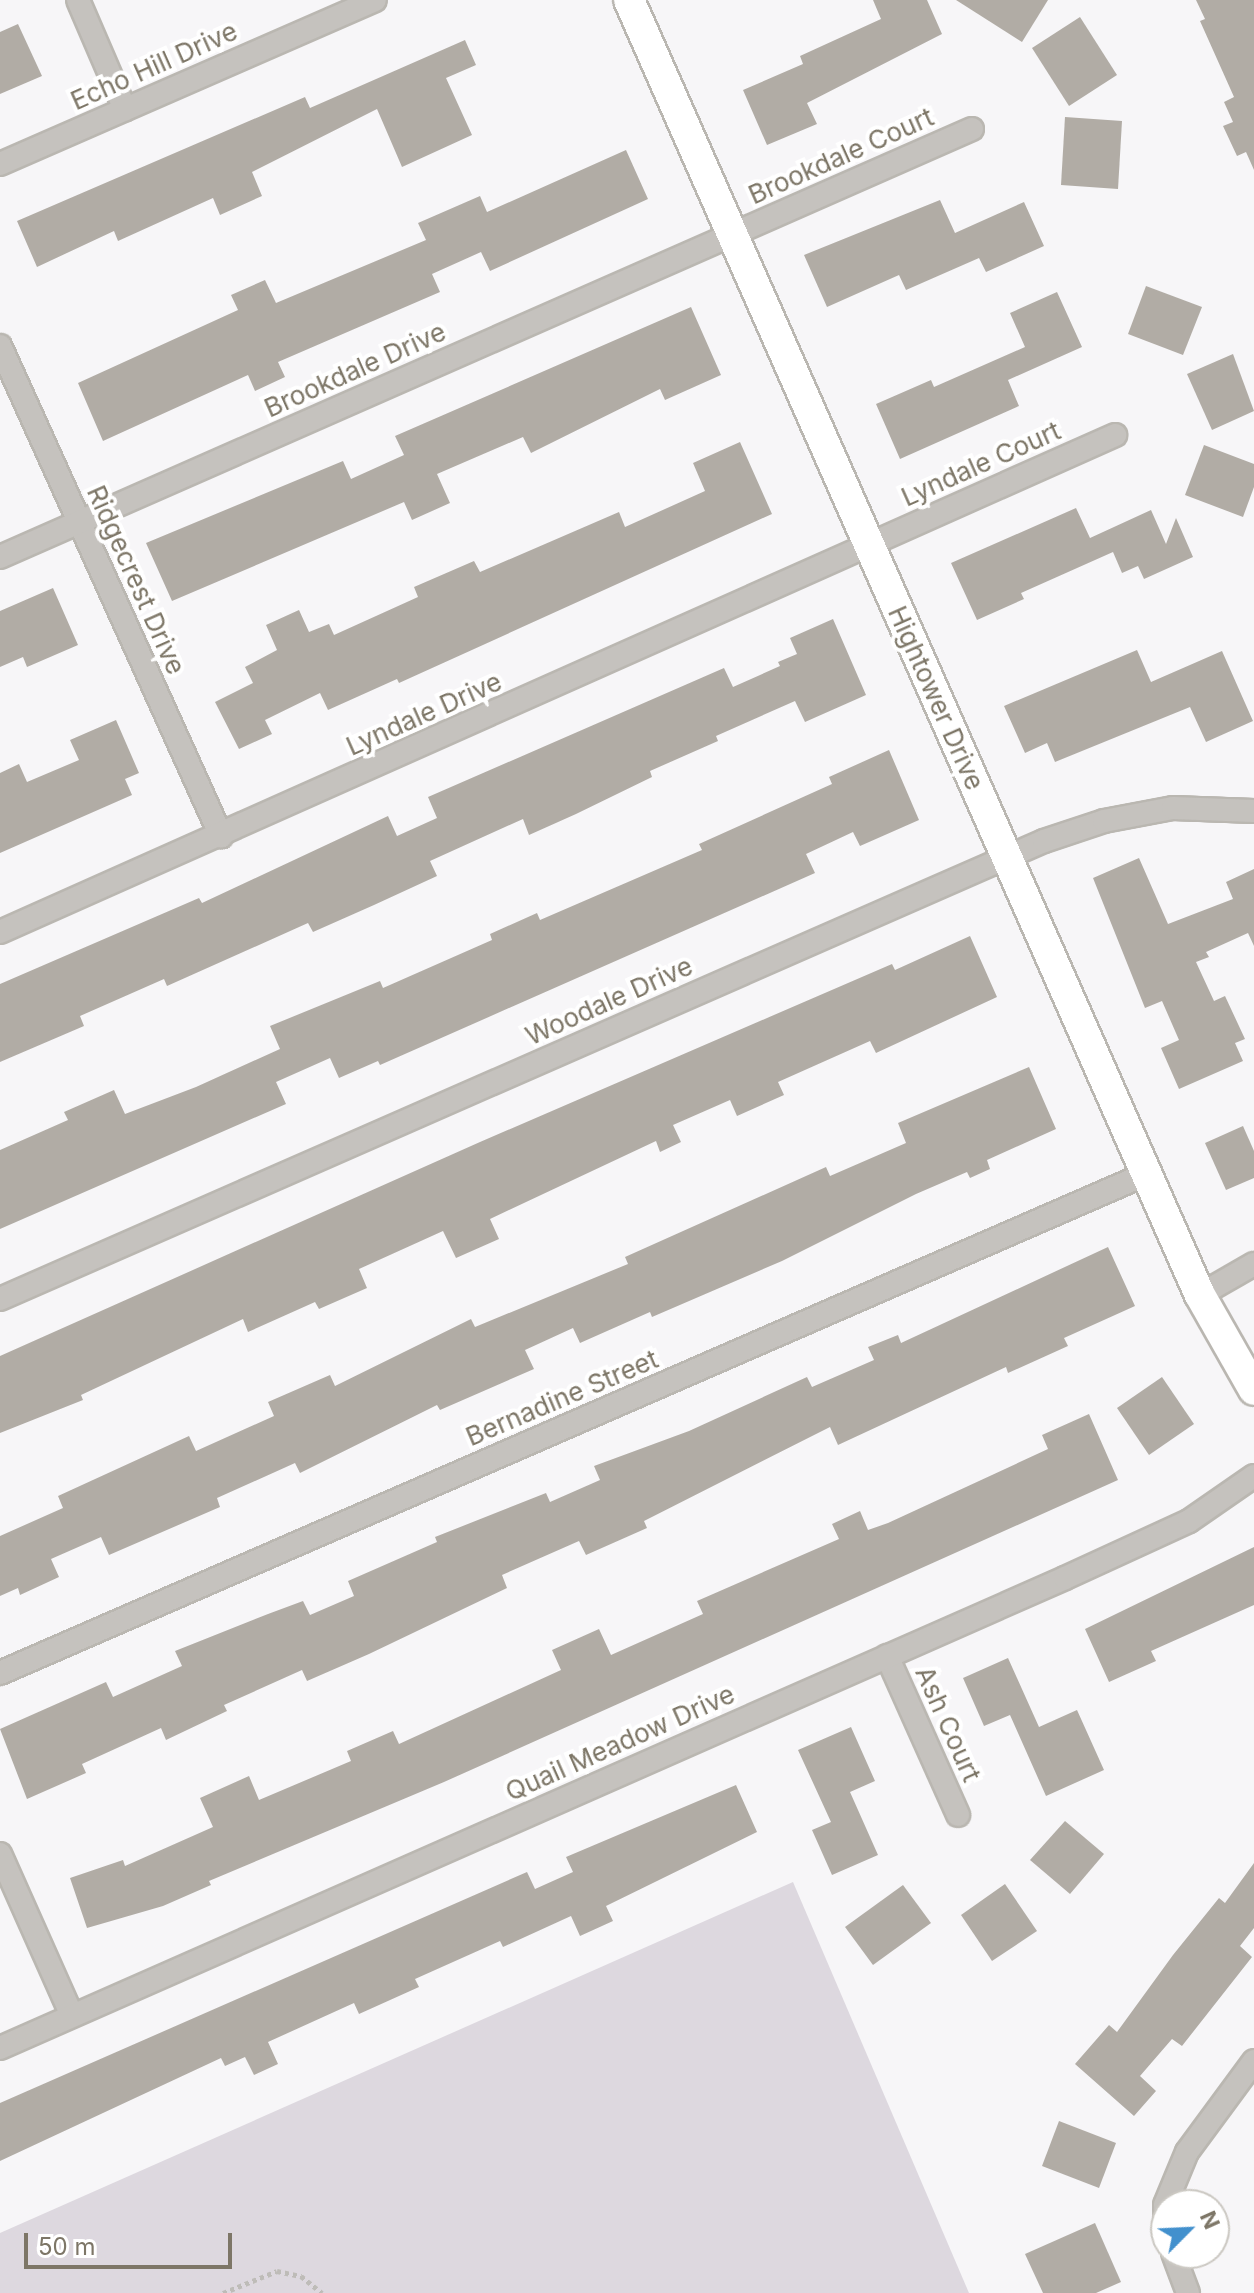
<!DOCTYPE html>
<style>
body{margin:0}
#map{position:relative;width:1254px;height:2293px;overflow:hidden;background:#f7f6f8;font-family:Inter,sans-serif}
div>[style]{position:absolute}
.green>*{inset:0;background:#ddd8df}
.building>*{inset:0;background:#b1aca5}
.path>*{height:5px;margin-top:-2.5px;transform-origin:0;background:repeating-linear-gradient(90deg,#bebcb8 0 4px,transparent 0 8px)}
.roads{filter:drop-shadow(2px 0 #bab7b1) drop-shadow(-2px 0 #bab7b1) drop-shadow(0 2px #bab7b1) drop-shadow(0 -2px #bab7b1)}
.street>*{height:22px;margin:-11px;padding:0 11px;transform-origin:11px;border-radius:11px;background:#c5c2be}
.secondary>*{height:30px;margin:-15px;padding:0 15px;transform-origin:15px;border-radius:15px;background:#fff}
span{translate:-50% -50%;white-space:nowrap;text-align:center;line-height:1.15;-webkit-text-stroke:8px #fff;paint-order:stroke}
.street-label{font-size:26px;color:#7d7667}
.north{position:absolute;left:1150px;top:2189px;width:80px;height:80px;box-sizing:border-box;background:#fff;border:2px solid #cbc8c2;border-radius:50%;rotate:66deg;font-size:22px;font-weight:700;line-height:32px;text-align:center;color:#7d7667}
.north::after{content:'';display:block;margin:auto;width:28px;height:36px;background:#4290cd;clip-path:polygon(50% 0,100% 100%,50% 72%,0 100%)}
.scale{position:absolute;left:24px;top:2233px;width:208px;height:36px;box-sizing:border-box;border:4px solid #7d7667;border-top:0;padding-left:10px;font-size:24px;line-height:28px;white-space:nowrap;color:#7d7667;-webkit-text-stroke:6px #fff;paint-order:stroke}
</style>
<div id="map">
<div class="green">
<div style="clip-path:polygon(793px 1882px,969px 2293px,0 2293px,0 2233px)"></div>
</div>
<div class="building">
<div style="clip-path:polygon(873px 0,927px 0,942px 34px,807px 103px,817px 124px,767px 145px,743px 90px,803px 64px,800px 56px,881px 19px)"></div>
<div style="clip-path:polygon(956px 0,1048px 0,1022px 42px)"></div>
<div style="clip-path:polygon(1196px 0,1254px 0,1254px 170px,1246px 152px,1237px 156px,1223px 126px,1233px 122px,1224px 102px,1234px 97px,1200px 21px,1205px 19px)"></div>
<div style="clip-path:polygon(1080px 17px,1117px 75px,1069px 106px,1032px 48px)"></div>
<div style="clip-path:polygon(18px 24px,42px 76px,0 94px,0 32px)"></div>
<div style="clip-path:polygon(465px 40px,476px 65px,446px 78px,472px 135px,402px 167px,377px 109px,252px 172px,262px 196px,220px 215px,213px 198px,118px 241px,114px 231px,37px 267px,17px 221px,305px 97px,310px 108px)"></div>
<div style="clip-path:polygon(1065px 117px,1122px 121px,1118px 189px,1061px 185px)"></div>
<div style="clip-path:polygon(626px 150px,648px 199px,490px 271px,481px 252px,432px 274px,440px 292px,278px 362px,285px 377px,255px 391px,248px 375px,103px 441px,78px 383px,238px 310px,231px 295px,265px 280px,276px 303px,426px 240px,418px 223px,480px 196px,487px 212px)"></div>
<div style="clip-path:polygon(940px 200px,955px 233px,1024px 202px,1044px 246px,986px 272px,979px 258px,906px 290px,899px 275px,827px 307px,804px 255px)"></div>
<div style="clip-path:polygon(1146px 286px,1202px 307px,1183px 355px,1128px 334px)"></div>
<div style="clip-path:polygon(1057px 292px,1082px 347px,1008px 380px,1019px 406px,900px 459px,876px 404px,931px 380px,934px 387px,1025px 347px,1010px 313px)"></div>
<div style="clip-path:polygon(691px 307px,721px 375px,665px 400px,660px 389px,531px 453px,523px 437px,437px 474px,450px 503px,412px 520px,404px 502px,172px 601px,146px 543px,343px 461px,351px 479px,404px 455px,395px 436px)"></div>
<div style="clip-path:polygon(1233px 354px,1254px 411px,1212px 430px,1187px 374px)"></div>
<div style="clip-path:polygon(740px 442px,772px 514px,399px 683px,397px 679px,328px 710px,320px 693px,265px 720px,272px 734px,239px 749px,215px 702px,253px 683px,245px 667px,277px 650px,266px 625px,299px 610px,309px 632px,329px 624px,334px 635px,418px 597px,414px 587px,474px 561px,480px 572px,619px 512px,625px 527px,705px 491px,693px 463px)"></div>
<div style="clip-path:polygon(1204px 445px,1254px 464px,1254px 487px,1243px 517px,1185px 495px)"></div>
<div style="clip-path:polygon(1076px 508px,1090px 538px,1151px 510px,1166px 544px,1176px 518px,1193px 557px,1144px 579px,1138px 566px,1122px 573px,1113px 552px,1021px 593px,1024px 599px,977px 620px,951px 563px)"></div>
<div style="clip-path:polygon(53px 588px,78px 645px,27px 667px,23px 657px,0 667px,0 611px)"></div>
<div style="clip-path:polygon(833px 619px,866px 695px,805px 722px,795px 701px,716px 736px,718px 741px,650px 771px,652px 777px,576px 814px,529px 835px,523px 819px,430px 861px,437px 876px,374px 905px,313px 932px,308px 923px,167px 986px,164px 979px,80px 1016px,84px 1026px,0 1062px,0 984px,199px 898px,202px 903px,388px 816px,397px 836px,437px 818px,428px 797px,724px 668px,733px 687px,780px 666px,778px 662px,797px 654px,790px 638px)"></div>
<div style="clip-path:polygon(1137px 650px,1151px 682px,1222px 651px,1253px 721px,1206px 742px,1190px 707px,1055px 762px,1047px 743px,1025px 753px,1004px 706px)"></div>
<div style="clip-path:polygon(116px 720px,139px 773px,125px 779px,132px 795px,0 853px,0 773px,19px 764px,27px 782px,79px 760px,70px 740px)"></div>
<div style="clip-path:polygon(889px 750px,919px 820px,860px 846px,853px 832px,806px 854px,815px 873px,380px 1065px,378px 1061px,339px 1078px,330px 1058px,276px 1082px,286px 1104px,0 1229px,0 1150px,68px 1120px,64px 1112px,114px 1090px,125px 1114px,196px 1087px,280px 1049px,270px 1026px,380px 981px,383px 988px,492px 940px,490px 934px,537px 913px,540px 920px,702px 850px,699px 844px,832px 784px,829px 777px)"></div>
<div style="clip-path:polygon(1139px 858px,1168px 924px,1233px 899px,1226px 882px,1254px 869px,1254px 946px,1248px 933px,1206px 952px,1209px 957px,1196px 962px,1214px 1001px,1225px 996px,1245px 1039px,1235px 1043px,1243px 1061px,1179px 1089px,1161px 1048px,1179px 1040px,1162px 1001px,1145px 1008px,1093px 878px)"></div>
<div style="clip-path:polygon(970px 936px,997px 997px,876px 1053px,870px 1041px,778px 1082px,784px 1095px,737px 1116px,730px 1100px,673px 1125px,681px 1142px,660px 1152px,656px 1141px,490px 1219px,499px 1239px,456px 1258px,443px 1231px,359px 1269px,367px 1288px,319px 1309px,315px 1302px,248px 1332px,243px 1319px,81px 1395px,83px 1400px,0 1433px,0 1356px,480px 1142px,892px 964px,895px 970px)"></div>
<div style="clip-path:polygon(1029px 1067px,1056px 1129px,987px 1160px,990px 1169px,970px 1178px,967px 1172px,916px 1194px,782px 1261px,652px 1317px,650px 1312px,580px 1343px,573px 1328px,525px 1350px,534px 1369px,440px 1410px,437px 1405px,300px 1473px,295px 1463px,217px 1498px,220px 1507px,109px 1555px,101px 1537px,51px 1559px,59px 1577px,20px 1595px,18px 1588px,0 1596px,0 1536px,63px 1508px,58px 1496px,189px 1436px,196px 1451px,274px 1416px,268px 1402px,330px 1375px,335px 1386px,471px 1319px,475px 1327px,628px 1264px,625px 1257px,826px 1167px,830px 1176px,906px 1143px,898px 1123px)"></div>
<div style="clip-path:polygon(1243px 1126px,1254px 1151px,1254px 1178px,1226px 1190px,1205px 1143px)"></div>
<div style="clip-path:polygon(1108px 1247px,1135px 1306px,1064px 1338px,1068px 1346px,1008px 1373px,1006px 1367px,838px 1445px,830px 1427px,644px 1521px,647px 1528px,586px 1555px,579px 1541px,502px 1575px,507px 1588px,369px 1654px,307px 1681px,302px 1670px,224px 1705px,227px 1711px,166px 1740px,161px 1728px,82px 1764px,86px 1773px,27px 1799px,0 1729px,106px 1682px,113px 1697px,182px 1666px,175px 1651px,268px 1614px,303px 1601px,310px 1615px,354px 1596px,348px 1581px,437px 1542px,435px 1537px,546px 1493px,550px 1502px,600px 1480px,594px 1466px,689px 1431px,807px 1377px,812px 1387px,874px 1360px,868px 1347px,898px 1335px,901px 1343px)"></div>
<div style="clip-path:polygon(1162px 1377px,1194px 1424px,1149px 1455px,1117px 1408px)"></div>
<div style="clip-path:polygon(1089px 1414px,1118px 1480px,444px 1782px,209px 1881px,211px 1885px,163px 1906px,87px 1928px,70px 1878px,123px 1860px,125px 1866px,213px 1827px,200px 1798px,249px 1776px,259px 1800px,351px 1761px,347px 1751px,393px 1731px,399px 1744px,561px 1670px,552px 1650px,599px 1629px,611px 1655px,703px 1614px,697px 1601px,839px 1539px,832px 1524px,860px 1511px,868px 1530px,888px 1523px,1048px 1449px,1042px 1435px)"></div>
<div style="clip-path:polygon(1254px 1547px,1254px 1605px,1151px 1651px,1156px 1661px,1109px 1682px,1085px 1629px)"></div>
<div style="clip-path:polygon(1008px 1658px,1039px 1727px,1077px 1710px,1104px 1770px,1046px 1796px,1010px 1715px,984px 1726px,963px 1678px)"></div>
<div style="clip-path:polygon(851px 1727px,875px 1781px,850px 1792px,878px 1855px,832px 1875px,812px 1830px,831px 1822px,798px 1750px)"></div>
<div style="clip-path:polygon(736px 1785px,757px 1832px,606px 1906px,613px 1921px,580px 1936px,571px 1916px,503px 1947px,500px 1941px,415px 1979px,419px 1987px,359px 2014px,354px 2003px,268px 2042px,278px 2064px,254px 2075px,245px 2057px,225px 2066px,221px 2058px,0 2161px,0 2103px,527px 1872px,535px 1889px,573px 1872px,566px 1857px)"></div>
<div style="clip-path:polygon(1065px 1821px,1104px 1854px,1070px 1894px,1030px 1860px)"></div>
<div style="clip-path:polygon(1254px 1863px,1254px 1928px,1240px 1946px,1252px 1957px,1182px 2046px,1172px 2039px,1140px 2076px,1156px 2091px,1134px 2116px,1075px 2064px,1109px 2025px,1117px 2032px,1173px 1955px,1219px 1898px,1225px 1903px)"></div>
<div style="clip-path:polygon(1005px 1884px,1037px 1931px,992px 1961px,961px 1915px)"></div>
<div style="clip-path:polygon(903px 1885px,931px 1923px,873px 1965px,845px 1927px)"></div>
<div style="clip-path:polygon(1059px 2121px,1116px 2143px,1099px 2188px,1042px 2166px)"></div>
<div style="clip-path:polygon(1095px 2223px,1121px 2282px,1096px 2293px,1043px 2293px,1025px 2254px)"></div>
</div>
<div class="path">
<div style="left:223px;top:2293px;width:58px;rotate:-22.2deg"></div>
<div style="left:277px;top:2271px;width:25px;rotate:12deg"></div>
<div style="left:301px;top:2276px;width:27px;rotate:39deg"></div>
</div>
<div class="roads">
<div class="street">
<div style="left:78px;top:0;width:119px;rotate:66.7deg"></div>
<div style="left:0;top:164px;width:409px;rotate:-23.6deg"></div>
<div style="left:0;top:346px;width:538px;rotate:65.72deg"></div>
<div style="left:0;top:557px;width:1062px;rotate:-23.77deg"></div>
<div style="left:0;top:932px;width:1221px;rotate:-24.02deg"></div>
<div style="left:1200px;top:1295px;width:62px;rotate:-29.9deg"></div>
<div style="left:0;top:1299px;width:1140px;rotate:-23.69deg"></div>
<div style="left:1044px;top:841px;width:63px;rotate:-18.4deg"></div>
<div style="left:1104px;top:821px;width:70px;rotate:-10.7deg"></div>
<div style="left:1173px;top:808px;width:81px;rotate:2.1deg"></div>
<div style="left:887px;top:1656px;width:174px;rotate:65.9deg"></div>
<div style="left:0;top:1673px;width:1250px;rotate:-23.53deg"></div>
<div style="left:0;top:1854px;width:177px;rotate:66deg"></div>
<div style="left:0;top:2048px;width:1164px;rotate:-23.81deg"></div>
<div style="left:1065px;top:1578px;width:136px;rotate:-24.7deg"></div>
<div style="left:1189px;top:1521px;width:79px;rotate:-34.7deg"></div>
<div style="left:1166px;top:2228px;width:23px;rotate:-92deg"></div>
<div style="left:1165px;top:2205px;width:57px;rotate:-67.5deg"></div>
<div style="left:1187px;top:2152px;width:113px;rotate:-53.6deg"></div>
<div style="left:1173px;top:2253px;width:43px;rotate:69.4deg"></div>
</div>
<div class="secondary">
<div style="left:629px;top:0;width:1415px;rotate:66.21deg"></div>
<div style="left:1200px;top:1295px;width:109px;rotate:60.4deg"></div>
</div>
</div>
<div class="street-label">
<span style="left:154px;top:66px;rotate:-24deg">Echo Hill Drive</span>
<span style="left:841px;top:156px;rotate:-24deg">Brookdale Court</span>
<span style="left:355px;top:370px;rotate:-24deg">Brookdale Drive</span>
<span style="left:981px;top:464px;rotate:-24deg">Lyndale Court</span>
<span style="left:136px;top:580px;rotate:66deg">Ridgecrest Drive</span>
<span style="left:936px;top:698px;rotate:66deg">Hightower Drive</span>
<span style="left:424px;top:714px;rotate:-24deg">Lyndale Drive</span>
<span style="left:609px;top:1001px;rotate:-24deg">Woodale Drive</span>
<span style="left:562px;top:1398px;rotate:-23deg">Bernadine Street</span>
<span style="left:948px;top:1724px;rotate:66deg">Ash Court</span>
<span style="left:620px;top:1743px;rotate:-24deg">Quail Meadow Drive</span>
</div>
<div class="north">N</div>
<div class="scale">50 m</div>
</div>
